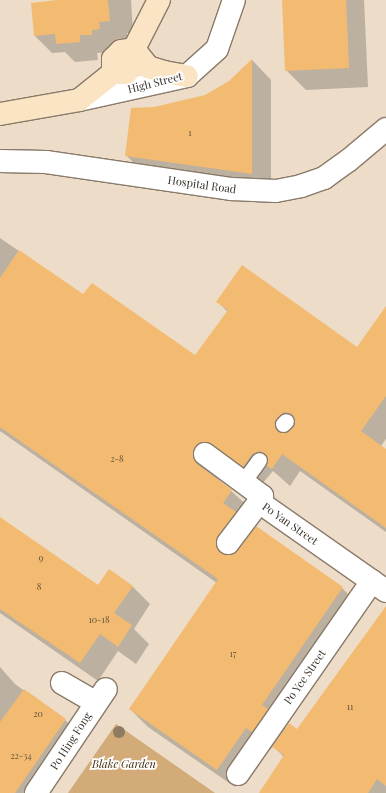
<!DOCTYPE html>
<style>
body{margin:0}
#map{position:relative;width:386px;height:793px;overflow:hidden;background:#ecdcc8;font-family:"Playfair Display",serif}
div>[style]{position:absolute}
.green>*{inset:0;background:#d2ab79}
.shadow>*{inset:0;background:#0003}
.building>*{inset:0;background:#f3bb72}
.roads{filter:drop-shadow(1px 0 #897a69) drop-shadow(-1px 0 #897a69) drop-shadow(0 1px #897a69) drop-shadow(0 -1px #897a69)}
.service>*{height:15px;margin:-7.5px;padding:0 7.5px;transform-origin:7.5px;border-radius:7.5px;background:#fff}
.minor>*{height:22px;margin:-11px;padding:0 11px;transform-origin:11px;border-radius:11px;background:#fff}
.tertiary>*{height:22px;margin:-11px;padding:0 11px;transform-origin:11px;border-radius:11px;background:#fff}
.secondary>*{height:22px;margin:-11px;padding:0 11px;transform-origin:11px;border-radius:11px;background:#fae4c4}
.trees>*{width:12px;height:12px;margin:-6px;border-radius:50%;background:#8e7b60}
span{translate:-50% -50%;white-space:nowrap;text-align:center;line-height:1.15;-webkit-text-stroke:3.5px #fff;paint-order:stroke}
.number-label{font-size:9px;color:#65533b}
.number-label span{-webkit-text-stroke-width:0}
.street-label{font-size:11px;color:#363029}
.park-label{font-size:11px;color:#422c0b;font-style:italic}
</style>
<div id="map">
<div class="green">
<div style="clip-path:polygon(116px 724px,215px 793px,68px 793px)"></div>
</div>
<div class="shadow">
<div style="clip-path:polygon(58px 0,131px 0,133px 33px,127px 33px,127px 38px,116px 39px,117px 47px,109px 47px,109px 52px,97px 53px,98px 60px,75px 62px,65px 52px,52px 53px,35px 36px)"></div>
<div style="clip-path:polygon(283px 0,364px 0,368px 87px,306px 90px,286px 70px)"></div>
<div style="clip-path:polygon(252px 60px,271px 80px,271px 193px,145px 175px,126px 155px,154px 108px,206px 96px,229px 82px)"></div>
<div style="clip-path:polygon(0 238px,83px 295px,195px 357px,228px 312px,218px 302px,357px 349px,386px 316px,386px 439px,381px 446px,386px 450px,386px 532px,300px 471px,290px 486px,273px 471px,262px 484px,213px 464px,210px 472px,250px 508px,242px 520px,253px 531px,342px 588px,360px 606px,280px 722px,286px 728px,297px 730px,386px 619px,386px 793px,261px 793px,284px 757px,273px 746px,270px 750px,264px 745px,235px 787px,148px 727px,130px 709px,217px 583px,0 431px)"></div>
<div style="clip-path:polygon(0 518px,99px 586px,132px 586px,150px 604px,134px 629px,149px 644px,136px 664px,118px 651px,98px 681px,0 613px)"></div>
<div style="clip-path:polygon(0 667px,15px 684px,65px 720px,83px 737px,44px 793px,0 793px)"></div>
</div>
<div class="building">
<div style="clip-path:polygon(57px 0,108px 0,110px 21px,99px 22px,100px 29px,92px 30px,92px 35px,80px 35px,80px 42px,56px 44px,55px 34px,34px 36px,31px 3px)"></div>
<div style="clip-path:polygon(282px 0,346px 0,349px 68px,285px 71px)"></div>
<div style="clip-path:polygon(252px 59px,252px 174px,125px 156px,131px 108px,154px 107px,205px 95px,229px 81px)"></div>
<div style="clip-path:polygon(evenodd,19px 250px,83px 294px,92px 283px,195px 355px,228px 310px,216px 302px,242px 265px,357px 347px,386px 306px,386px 396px,361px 431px,386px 449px,386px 528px,282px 454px,272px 469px,266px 465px,267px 456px,260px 451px,252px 454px,243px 467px,207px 442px,200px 443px,193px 452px,197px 464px,232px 490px,223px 503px,236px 512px,216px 541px,220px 553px,233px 554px,256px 526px,343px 587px,262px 705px,268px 709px,252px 732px,246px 728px,217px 770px,129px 709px,218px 579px,0 427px,0 278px,19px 250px,284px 412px,292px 414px,295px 423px,289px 431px,281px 433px,276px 430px,274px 422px,284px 412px)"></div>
<div style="clip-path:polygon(0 517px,98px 585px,109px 569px,133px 586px,114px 613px,132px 625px,118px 647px,100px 634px,80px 663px,0 609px)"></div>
<div style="clip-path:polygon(386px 606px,386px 786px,377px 779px,368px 793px,259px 793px,284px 755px,272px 747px,289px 723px,297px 729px)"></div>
<div style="clip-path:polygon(24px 689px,66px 719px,15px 793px,0 793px,0 722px)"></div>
</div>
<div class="roads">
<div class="service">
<div style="left:283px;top:424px;width:4px;rotate:-45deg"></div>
<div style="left:243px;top:482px;width:27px;rotate:-54deg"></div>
</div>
<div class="minor">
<div style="left:79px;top:100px;width:111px;rotate:-12.5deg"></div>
<div style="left:187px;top:76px;width:40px;rotate:-42deg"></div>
<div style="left:217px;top:49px;width:52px;rotate:-70.9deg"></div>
<div style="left:205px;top:454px;width:71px;rotate:36.4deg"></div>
<div style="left:262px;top:496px;width:7px;rotate:117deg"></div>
<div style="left:259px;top:502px;width:155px;rotate:35deg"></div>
<div style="left:228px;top:543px;width:51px;rotate:-52.9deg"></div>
<div style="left:62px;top:683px;width:39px;rotate:30deg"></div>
<div style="left:238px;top:774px;width:235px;rotate:-55.2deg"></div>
<div style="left:36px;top:793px;width:125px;rotate:-56.1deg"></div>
</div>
<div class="tertiary">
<div style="left:0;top:161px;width:46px;rotate:1.2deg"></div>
<div style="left:46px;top:162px;width:188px;rotate:8.3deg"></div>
<div style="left:232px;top:189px;width:44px;rotate:2.6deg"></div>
<div style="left:276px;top:191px;width:25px;rotate:-11deg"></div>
<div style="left:301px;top:186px;width:24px;rotate:-19deg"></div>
<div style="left:324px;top:178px;width:31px;rotate:-36deg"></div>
<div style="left:349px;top:160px;width:48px;rotate:-40deg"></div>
</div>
<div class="secondary">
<div style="left:134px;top:49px;width:23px;rotate:52deg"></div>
<div style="left:148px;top:67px;width:17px;rotate:17deg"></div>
<div style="left:164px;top:72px;width:23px;rotate:10deg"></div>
<div style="left:113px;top:73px;width:14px;rotate:-90deg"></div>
<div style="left:113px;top:59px;width:11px;rotate:-45deg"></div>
<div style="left:121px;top:51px;width:13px;rotate:-9deg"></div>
<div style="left:0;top:114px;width:80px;rotate:-10deg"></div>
<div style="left:79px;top:100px;width:43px;rotate:-38.5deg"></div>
<div style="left:113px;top:73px;width:13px"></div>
<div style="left:126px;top:73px;width:13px;rotate:-45deg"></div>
<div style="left:135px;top:64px;width:15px;rotate:-94deg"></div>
<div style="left:134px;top:49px;width:55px;rotate:-63deg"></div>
</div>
</div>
<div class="trees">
<div style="left:119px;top:732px"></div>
</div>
<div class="number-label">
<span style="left:190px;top:132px">1</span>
<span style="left:117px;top:458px">2-8</span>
<span style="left:41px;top:557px">9</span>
<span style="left:39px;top:586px">8</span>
<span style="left:99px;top:619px">10-18</span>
<span style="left:233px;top:653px">17</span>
<span style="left:350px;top:706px">11</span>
<span style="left:38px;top:713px">20</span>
<span style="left:21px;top:755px">22-34</span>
</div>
<div class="street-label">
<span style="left:155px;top:83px;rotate:-14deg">High Street</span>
<span style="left:202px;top:185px;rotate:8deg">Hospital Road</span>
<span style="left:290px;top:524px;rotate:35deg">Po Yan Street</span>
<span style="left:305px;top:677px;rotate:-55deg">Po Yee Street</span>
<span style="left:71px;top:741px;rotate:-57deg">Po Hing Fong</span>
</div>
<div class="park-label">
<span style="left:124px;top:764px">Blake Garden</span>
</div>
</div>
